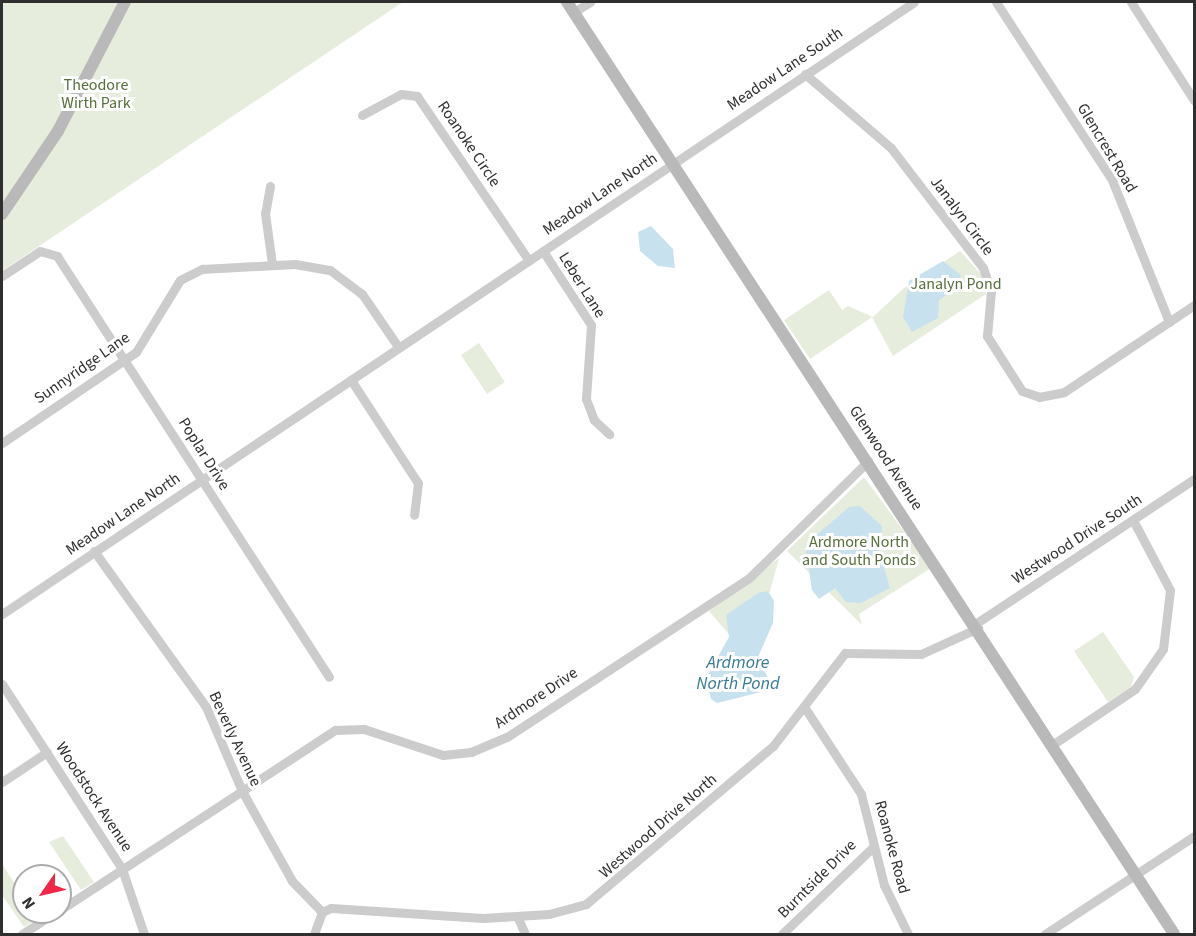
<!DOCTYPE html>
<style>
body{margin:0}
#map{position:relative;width:1196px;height:936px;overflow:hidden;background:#fff;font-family:"Source Sans 3",sans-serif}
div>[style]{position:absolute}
.green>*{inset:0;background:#e7eddc}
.water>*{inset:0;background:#c7e2ee}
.street>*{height:9px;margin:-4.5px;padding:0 4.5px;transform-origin:4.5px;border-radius:4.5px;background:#ccc}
.secondary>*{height:12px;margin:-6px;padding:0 6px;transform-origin:6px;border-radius:6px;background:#b9b9b9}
span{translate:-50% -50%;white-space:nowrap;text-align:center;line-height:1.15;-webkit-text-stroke:6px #fff;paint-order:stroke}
.street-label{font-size:16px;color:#2f2f2f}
.park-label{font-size:16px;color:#566e39}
.water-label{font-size:18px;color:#377a97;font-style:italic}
.frame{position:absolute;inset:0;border:3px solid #2f2f2f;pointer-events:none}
.north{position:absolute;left:12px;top:864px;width:60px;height:60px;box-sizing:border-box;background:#fff;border:2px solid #acacac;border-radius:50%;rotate:236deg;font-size:16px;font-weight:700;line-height:24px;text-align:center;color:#2f2f2f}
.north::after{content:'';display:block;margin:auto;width:21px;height:27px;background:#f12747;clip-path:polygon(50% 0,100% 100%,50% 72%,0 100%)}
</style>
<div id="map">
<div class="green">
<div style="clip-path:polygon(2px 2px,403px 2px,2px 271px)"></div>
<div style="clip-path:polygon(960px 251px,981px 274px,986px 294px,893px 356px,872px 317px,810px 359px,784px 320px,829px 290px,842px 310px,848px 306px,873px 317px,904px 288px)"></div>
<div style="clip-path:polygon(479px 343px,505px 382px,487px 394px,461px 355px)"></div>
<div style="clip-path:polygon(864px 477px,931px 568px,859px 614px,862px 625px,787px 551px)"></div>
<div style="clip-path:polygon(779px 558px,751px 660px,709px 611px)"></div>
<div style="clip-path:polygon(1103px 632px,1134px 677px,1131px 687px,1108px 702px,1074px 651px)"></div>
<div style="clip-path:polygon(63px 836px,94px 882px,81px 890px,49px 842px)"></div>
<div style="clip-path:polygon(2px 864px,24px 898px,24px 912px,37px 919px,24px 927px,2px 895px)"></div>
</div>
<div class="water">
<div style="clip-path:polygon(651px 226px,673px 249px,675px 268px,658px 266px,640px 251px,638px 232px)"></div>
<div style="clip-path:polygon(943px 261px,961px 275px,957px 288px,939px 300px,938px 318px,912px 332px,903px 317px,909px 281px)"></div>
<div style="clip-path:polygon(860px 506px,882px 526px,880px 554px,890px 588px,861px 603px,846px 602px,835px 588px,819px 599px,812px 590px,805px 545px,849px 507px)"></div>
<div style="clip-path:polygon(758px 593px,768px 591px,774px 601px,773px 623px,758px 657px,773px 689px,717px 703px,711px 699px,706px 678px,729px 637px,726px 615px)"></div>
</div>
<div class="street">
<div style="left:996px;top:2px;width:212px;rotate:56.9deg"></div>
<div style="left:1112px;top:180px;width:153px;rotate:68.1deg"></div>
<div style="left:1131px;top:2px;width:117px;rotate:57.3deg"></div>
<div style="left:574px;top:12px;width:19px;rotate:-32deg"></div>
<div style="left:805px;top:74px;width:113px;rotate:40.7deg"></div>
<div style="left:891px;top:148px;width:151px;rotate:52.5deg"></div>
<div style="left:983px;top:268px;width:24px;rotate:71deg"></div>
<div style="left:991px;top:291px;width:45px;rotate:95.1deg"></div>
<div style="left:987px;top:336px;width:65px;rotate:57.5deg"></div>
<div style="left:1022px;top:391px;width:18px;rotate:19deg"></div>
<div style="left:1039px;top:397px;width:25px;rotate:-11deg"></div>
<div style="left:1064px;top:392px;width:156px;rotate:-33.8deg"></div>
<div style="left:362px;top:115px;width:44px;rotate:-28.3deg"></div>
<div style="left:401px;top:94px;width:16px;rotate:7deg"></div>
<div style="left:417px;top:96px;width:199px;rotate:55.8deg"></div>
<div style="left:270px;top:186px;width:27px;rotate:100deg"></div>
<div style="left:265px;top:213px;width:51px;rotate:82.2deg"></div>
<div style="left:543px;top:251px;width:88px;rotate:57deg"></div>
<div style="left:591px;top:325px;width:74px;rotate:93.9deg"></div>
<div style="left:586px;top:399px;width:22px;rotate:69deg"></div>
<div style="left:594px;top:420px;width:21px;rotate:43deg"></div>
<div style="left:2px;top:276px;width:45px;rotate:-33.3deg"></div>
<div style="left:40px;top:251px;width:18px;rotate:16deg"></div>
<div style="left:57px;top:256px;width:501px;rotate:57.13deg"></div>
<div style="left:351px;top:380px;width:123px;rotate:57deg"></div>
<div style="left:418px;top:483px;width:32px;rotate:97deg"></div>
<div style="left:2px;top:443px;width:162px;rotate:-34.2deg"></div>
<div style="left:136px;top:352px;width:84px;rotate:-58.6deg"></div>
<div style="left:180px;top:280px;width:25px;rotate:-27deg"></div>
<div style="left:202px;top:269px;width:93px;rotate:-3.1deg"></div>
<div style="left:295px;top:264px;width:36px;rotate:10deg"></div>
<div style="left:330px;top:270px;width:40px;rotate:37deg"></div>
<div style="left:362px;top:294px;width:65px;rotate:55.6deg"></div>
<div style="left:94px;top:551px;width:192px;rotate:54.3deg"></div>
<div style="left:206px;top:707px;width:91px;rotate:66.8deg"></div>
<div style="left:242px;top:791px;width:103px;rotate:60.9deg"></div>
<div style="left:292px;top:881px;width:43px;rotate:45.9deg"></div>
<div style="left:2px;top:614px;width:1098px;rotate:-33.86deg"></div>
<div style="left:975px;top:624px;width:263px;rotate:-33.5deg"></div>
<div style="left:2px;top:684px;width:221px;rotate:57deg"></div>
<div style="left:122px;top:869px;width:69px;rotate:71.3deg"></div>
<div style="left:805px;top:708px;width:103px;rotate:56.9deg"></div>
<div style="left:861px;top:794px;width:94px;rotate:75.8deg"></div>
<div style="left:884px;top:885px;width:55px;rotate:63.9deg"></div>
<div style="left:1052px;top:745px;width:100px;rotate:-34deg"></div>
<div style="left:1135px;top:689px;width:49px;rotate:-55deg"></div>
<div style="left:1163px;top:649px;width:59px;rotate:-83.2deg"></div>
<div style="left:1170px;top:590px;width:79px;rotate:-117.9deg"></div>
<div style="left:2px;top:782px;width:54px;rotate:-33.7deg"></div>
<div style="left:60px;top:910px;width:329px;rotate:-33.2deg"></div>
<div style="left:335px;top:730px;width:29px;rotate:-2deg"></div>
<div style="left:364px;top:729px;width:83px;rotate:18.2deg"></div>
<div style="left:443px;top:755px;width:28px;rotate:-6deg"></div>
<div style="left:471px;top:752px;width:39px;rotate:-23deg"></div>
<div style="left:507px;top:737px;width:290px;rotate:-33.3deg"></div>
<div style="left:749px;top:578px;width:167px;rotate:-44.5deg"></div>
<div style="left:517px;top:916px;width:20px;rotate:66deg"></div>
<div style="left:22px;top:934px;width:40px;rotate:-32.9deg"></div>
<div style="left:314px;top:934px;width:23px;rotate:-70deg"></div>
<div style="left:322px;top:912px;width:10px;rotate:-24deg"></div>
<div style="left:331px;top:908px;width:152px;rotate:3.8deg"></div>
<div style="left:483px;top:918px;width:66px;rotate:-3.5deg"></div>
<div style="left:549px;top:914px;width:38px;rotate:-15deg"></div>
<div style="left:586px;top:904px;width:245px;rotate:-40.2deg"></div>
<div style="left:773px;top:746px;width:118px;rotate:-52.3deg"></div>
<div style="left:845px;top:653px;width:76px;rotate:0.8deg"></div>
<div style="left:921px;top:654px;width:63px;rotate:-24.5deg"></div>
<div style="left:782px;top:934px;width:127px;rotate:-43.7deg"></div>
<div style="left:1045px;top:934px;width:178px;rotate:-33.3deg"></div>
</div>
<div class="secondary">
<div style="left:567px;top:2px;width:1112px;rotate:56.92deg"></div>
<div style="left:2px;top:214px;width:100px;rotate:-56deg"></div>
<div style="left:58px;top:131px;width:145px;rotate:-62.6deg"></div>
</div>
<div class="street-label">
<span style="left:785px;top:69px;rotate:-34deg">Meadow Lane South</span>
<span style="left:469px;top:144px;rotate:56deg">Roanoke Circle</span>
<span style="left:1107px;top:148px;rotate:59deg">Glencrest Road</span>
<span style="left:600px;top:194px;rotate:-34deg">Meadow Lane North</span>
<span style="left:962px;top:216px;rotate:53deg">Janalyn Circle</span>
<span style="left:582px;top:285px;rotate:58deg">Leber Lane</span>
<span style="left:82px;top:368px;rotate:-35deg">Sunnyridge Lane</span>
<span style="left:204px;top:454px;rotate:58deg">Poplar Drive</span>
<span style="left:886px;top:458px;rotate:57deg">Glenwood Avenue</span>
<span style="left:123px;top:514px;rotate:-34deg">Meadow Lane North</span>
<span style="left:1077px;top:539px;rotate:-33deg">Westwood Drive South</span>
<span style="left:536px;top:698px;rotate:-34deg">Ardmore Drive</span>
<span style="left:235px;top:739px;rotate:65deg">Beverly Avenue</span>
<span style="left:94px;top:797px;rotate:57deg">Woodstock Avenue</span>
<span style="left:658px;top:826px;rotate:-41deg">Westwood Drive North</span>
<span style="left:892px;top:847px;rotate:75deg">Roanoke Road</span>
<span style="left:817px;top:879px;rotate:-45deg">Burntside Drive</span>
</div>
<div class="park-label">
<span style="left:96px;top:94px">Theodore<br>Wirth Park</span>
<span style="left:956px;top:284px">Janalyn Pond</span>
<span style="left:859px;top:551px">Ardmore North<br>and South Ponds</span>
</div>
<div class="water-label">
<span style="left:738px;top:674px">Ardmore<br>North Pond</span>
</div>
<div class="frame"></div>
<div class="north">N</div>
</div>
